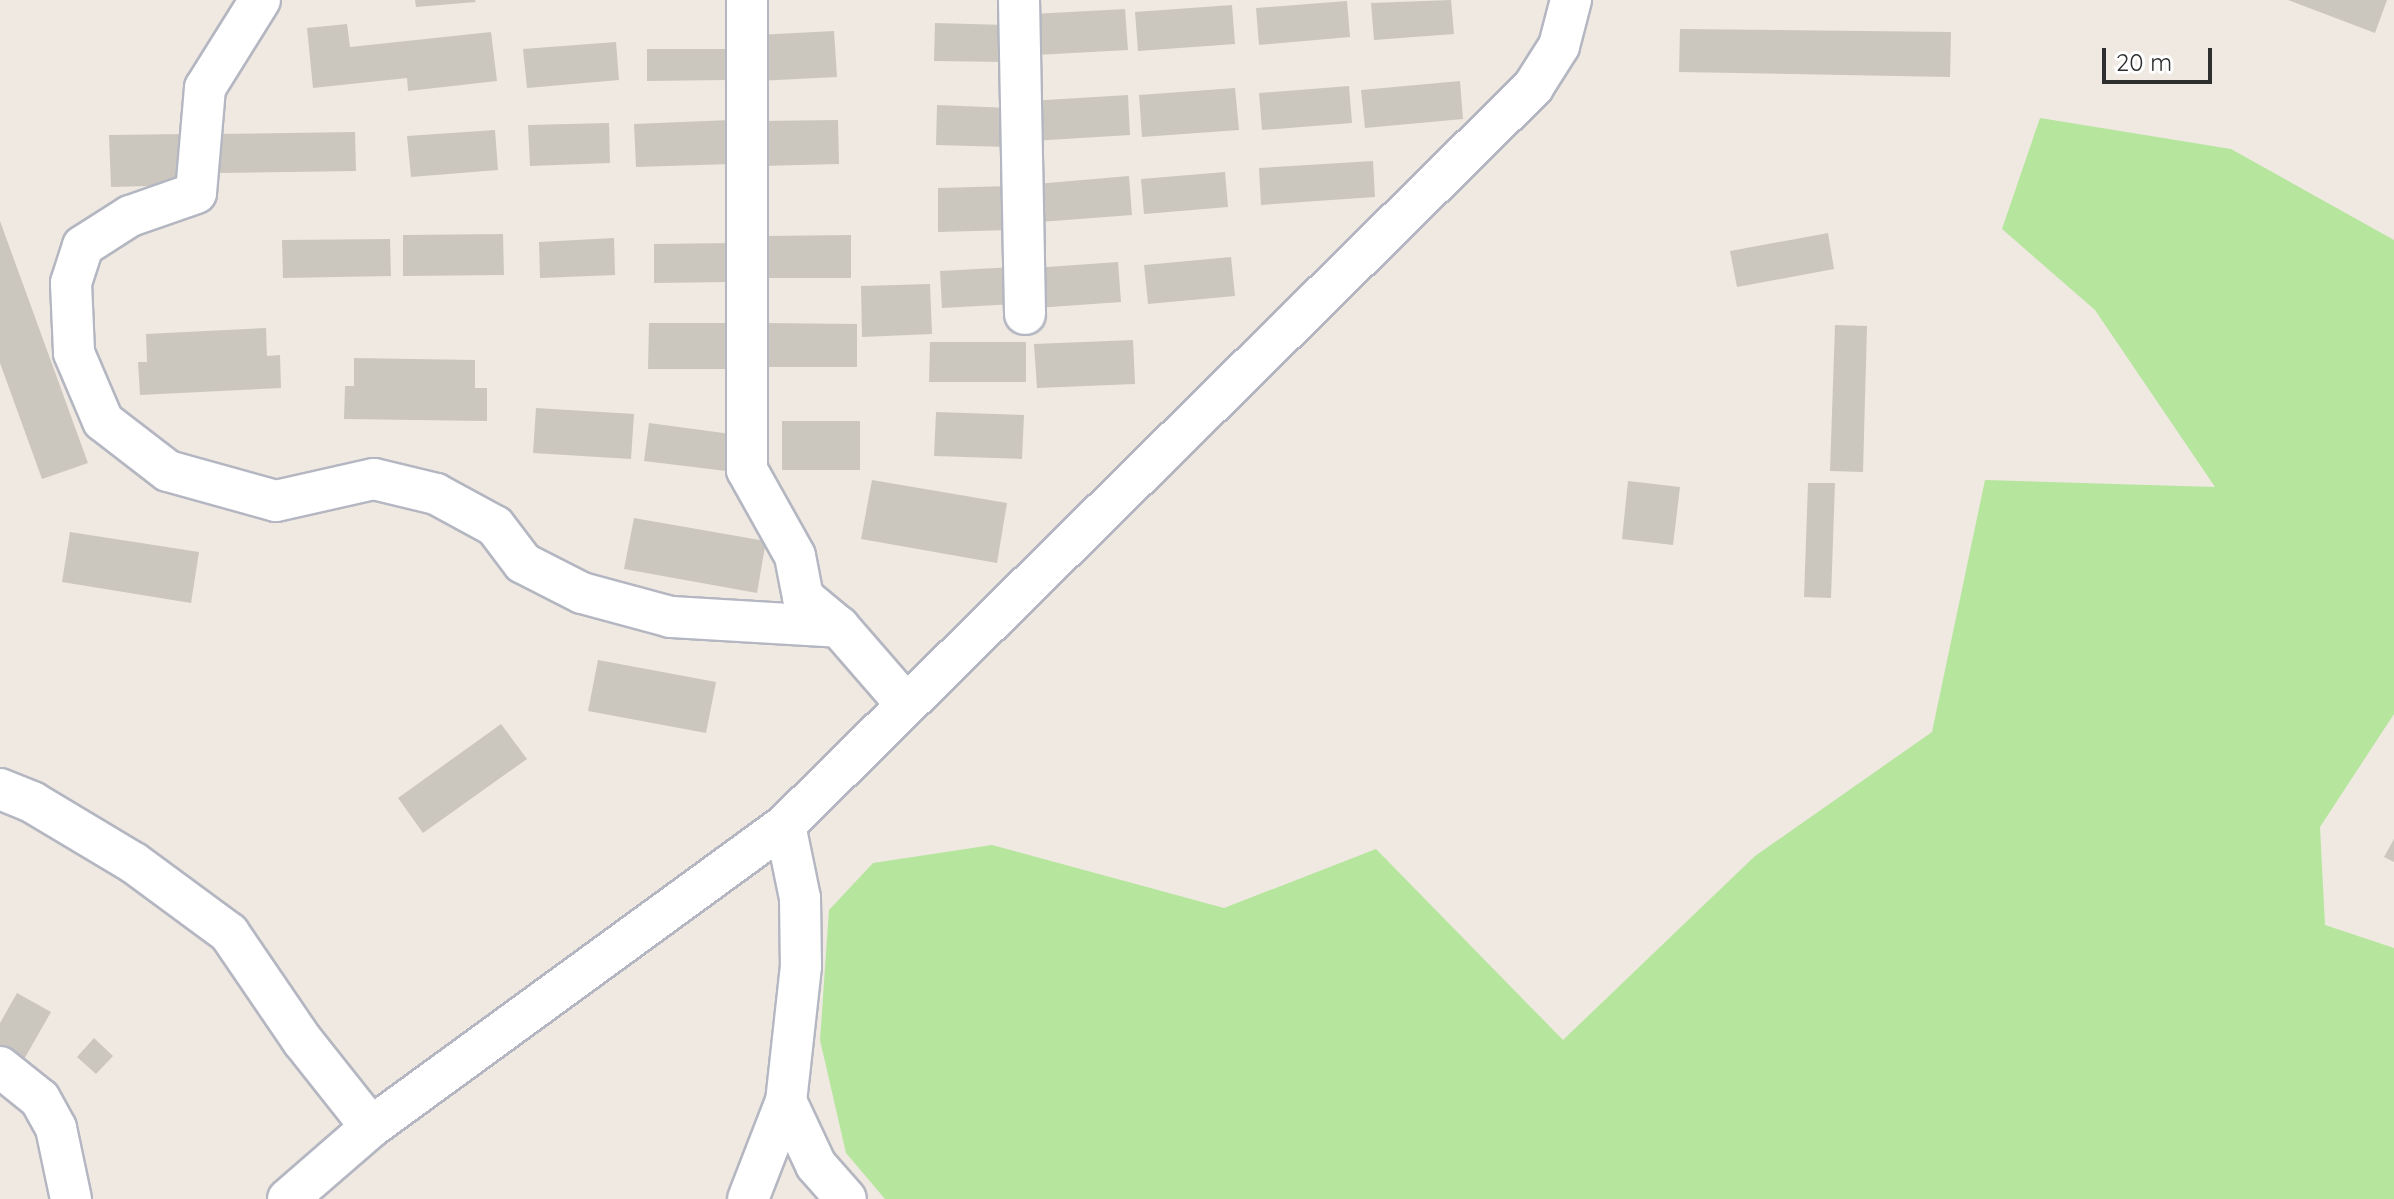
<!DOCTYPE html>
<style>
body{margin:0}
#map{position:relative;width:2394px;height:1199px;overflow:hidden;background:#efe9e1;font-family:Quicksand,sans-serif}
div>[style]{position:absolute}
.green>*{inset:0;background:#b6e59e}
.building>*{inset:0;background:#cbc7bf}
.roads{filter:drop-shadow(2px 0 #b4b7c1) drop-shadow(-2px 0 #b4b7c1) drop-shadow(0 2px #b4b7c1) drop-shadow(0 -2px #b4b7c1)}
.minor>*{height:40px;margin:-20px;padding:0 20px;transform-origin:20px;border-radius:20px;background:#fff}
span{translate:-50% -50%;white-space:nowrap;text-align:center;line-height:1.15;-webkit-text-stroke:6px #fff;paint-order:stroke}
.scale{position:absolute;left:2102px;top:48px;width:110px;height:36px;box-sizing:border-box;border:4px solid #2e2e2e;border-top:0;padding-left:10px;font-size:24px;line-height:28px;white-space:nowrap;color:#2e2e2e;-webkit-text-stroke:6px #fff;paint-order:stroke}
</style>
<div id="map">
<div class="green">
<div style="clip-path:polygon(2040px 118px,2231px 149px,2394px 240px,2394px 714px,2320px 827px,2325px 925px,2394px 948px,2394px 1199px,885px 1199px,846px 1153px,820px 1040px,829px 910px,873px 863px,992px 845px,1224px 908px,1376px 849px,1563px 1040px,1755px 856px,1932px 732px,1985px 480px,2215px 487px,2095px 310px,2002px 229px)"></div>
</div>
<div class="building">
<div style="clip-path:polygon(415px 0,475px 0,476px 2px,416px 7px)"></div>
<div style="clip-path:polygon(1451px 0,1454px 34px,1374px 40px,1371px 3px)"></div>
<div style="clip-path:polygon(2288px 0,2387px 0,2375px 33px)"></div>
<div style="clip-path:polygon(1347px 1px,1350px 37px,1259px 45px,1256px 8px)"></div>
<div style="clip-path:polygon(1232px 5px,1235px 44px,1138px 51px,1135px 12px)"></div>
<div style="clip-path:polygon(1125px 9px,1128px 50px,1036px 55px,1033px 14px)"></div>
<div style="clip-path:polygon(935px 23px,1006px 25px,1005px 62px,934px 61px)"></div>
<div style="clip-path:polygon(347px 24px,350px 47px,491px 32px,497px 81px,408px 91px,407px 78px,313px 88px,307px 28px)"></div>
<div style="clip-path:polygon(1680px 29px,1951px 32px,1950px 77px,1679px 72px)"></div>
<div style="clip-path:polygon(834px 31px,837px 77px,759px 81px,757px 35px)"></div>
<div style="clip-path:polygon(616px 42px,619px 80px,527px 88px,523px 49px)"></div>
<div style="clip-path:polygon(647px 49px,725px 49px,726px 80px,647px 81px)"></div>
<div style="clip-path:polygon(1460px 81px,1463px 119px,1365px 128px,1361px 90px)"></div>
<div style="clip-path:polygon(1349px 86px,1352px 123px,1262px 130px,1259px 93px)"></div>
<div style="clip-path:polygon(1235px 88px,1239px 130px,1142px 137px,1139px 95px)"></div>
<div style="clip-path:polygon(1128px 95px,1130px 135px,1032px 141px,1029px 101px)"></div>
<div style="clip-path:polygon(937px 105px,1010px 108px,1008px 147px,936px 145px)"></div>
<div style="clip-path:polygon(730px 120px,731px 164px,636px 167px,634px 124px)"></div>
<div style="clip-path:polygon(838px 120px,839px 164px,761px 166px,760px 121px)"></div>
<div style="clip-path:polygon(609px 123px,610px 163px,530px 166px,528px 125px)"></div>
<div style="clip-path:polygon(495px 130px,498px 170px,411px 177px,407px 136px)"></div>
<div style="clip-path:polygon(355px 132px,356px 171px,218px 173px,217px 134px)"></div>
<div style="clip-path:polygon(184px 134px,186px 185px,111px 187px,109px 135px)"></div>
<div style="clip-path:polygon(1373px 161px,1375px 197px,1261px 205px,1259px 168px)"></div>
<div style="clip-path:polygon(1225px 172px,1228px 207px,1144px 214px,1141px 179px)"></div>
<div style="clip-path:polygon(1129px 176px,1132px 215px,1040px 222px,1036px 184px)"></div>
<div style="clip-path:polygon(1010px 186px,1011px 230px,938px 232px,938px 188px)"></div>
<div style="clip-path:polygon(0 221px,88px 463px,42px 479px,0 363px)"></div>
<div style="clip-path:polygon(1828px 233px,1834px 269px,1737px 287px,1730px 251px)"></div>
<div style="clip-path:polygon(503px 234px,504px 275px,403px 276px,403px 235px)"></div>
<div style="clip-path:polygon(851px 235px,851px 278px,766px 278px,766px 236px)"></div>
<div style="clip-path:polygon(614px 238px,615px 275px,540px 278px,539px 242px)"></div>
<div style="clip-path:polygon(390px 239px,391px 276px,283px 278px,282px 240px)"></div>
<div style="clip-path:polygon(729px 243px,730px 282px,654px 283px,654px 244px)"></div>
<div style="clip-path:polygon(1231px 257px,1235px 296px,1148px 304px,1144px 265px)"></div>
<div style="clip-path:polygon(1118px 262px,1121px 302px,1036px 308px,1033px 268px)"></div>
<div style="clip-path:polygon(1014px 267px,1015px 304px,942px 308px,940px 271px)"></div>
<div style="clip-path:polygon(930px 284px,932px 334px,862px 337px,861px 286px)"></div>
<div style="clip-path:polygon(649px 323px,730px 323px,730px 369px,648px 369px)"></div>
<div style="clip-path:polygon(764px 323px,857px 324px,857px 367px,763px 367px)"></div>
<div style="clip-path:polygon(1835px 325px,1867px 326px,1863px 472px,1830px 471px)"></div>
<div style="clip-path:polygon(266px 328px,267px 356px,280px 355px,281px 388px,140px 395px,138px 362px,147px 362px,146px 334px)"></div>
<div style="clip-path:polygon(1133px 340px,1135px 384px,1037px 388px,1034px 344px)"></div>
<div style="clip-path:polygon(930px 342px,1026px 342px,1026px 382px,929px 382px)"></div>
<div style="clip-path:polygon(354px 358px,475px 360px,475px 388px,487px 388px,487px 421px,344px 419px,345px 386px,354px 386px)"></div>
<div style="clip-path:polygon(536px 408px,634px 414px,631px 459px,533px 453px)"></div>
<div style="clip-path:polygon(936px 412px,1024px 415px,1022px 459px,934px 456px)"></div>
<div style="clip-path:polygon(782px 421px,860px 421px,860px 470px,782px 470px)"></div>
<div style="clip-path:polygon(649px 423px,731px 434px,726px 471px,644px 461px)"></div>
<div style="clip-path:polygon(872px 480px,1007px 503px,997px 563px,861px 539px)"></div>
<div style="clip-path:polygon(1628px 481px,1680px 487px,1673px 545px,1622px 539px)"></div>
<div style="clip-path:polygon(1808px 483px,1835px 483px,1831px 598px,1804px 597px)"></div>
<div style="clip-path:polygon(634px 518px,766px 541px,757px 593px,624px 569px)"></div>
<div style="clip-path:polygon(70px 532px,199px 552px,191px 603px,62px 582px)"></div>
<div style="clip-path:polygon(598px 660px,716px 682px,706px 733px,588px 711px)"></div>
<div style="clip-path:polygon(501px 724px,527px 759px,423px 833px,398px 798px)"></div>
<div style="clip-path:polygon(2394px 839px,2394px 862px,2384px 857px)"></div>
<div style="clip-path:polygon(17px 993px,51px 1012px,23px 1061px,0 1048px,0 1023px)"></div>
<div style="clip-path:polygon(94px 1038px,113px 1056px,96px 1074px,77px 1057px)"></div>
</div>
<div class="roads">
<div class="minor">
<div style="left:260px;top:0;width:104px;rotate:122deg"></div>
<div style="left:205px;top:88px;width:105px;rotate:94.9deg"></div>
<div style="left:196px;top:193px;width:70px;rotate:160.8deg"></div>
<div style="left:130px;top:216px;width:56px;rotate:147.4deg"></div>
<div style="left:83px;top:246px;width:39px;rotate:108deg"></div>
<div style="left:71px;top:283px;width:70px;rotate:87.5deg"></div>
<div style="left:74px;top:353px;width:74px;rotate:66.9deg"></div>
<div style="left:103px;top:421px;width:82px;rotate:37.6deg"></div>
<div style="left:168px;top:471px;width:112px;rotate:15.5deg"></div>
<div style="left:276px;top:501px;width:100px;rotate:-12.7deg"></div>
<div style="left:374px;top:479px;width:64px;rotate:13.6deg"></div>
<div style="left:436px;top:494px;width:67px;rotate:28.5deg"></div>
<div style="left:495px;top:526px;width:46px;rotate:52.9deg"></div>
<div style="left:523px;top:563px;width:66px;rotate:27deg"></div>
<div style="left:582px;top:593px;width:92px;rotate:15.1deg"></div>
<div style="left:671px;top:617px;width:168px;rotate:3.4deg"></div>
<div style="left:747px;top:0;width:470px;rotate:90deg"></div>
<div style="left:747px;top:470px;width:98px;rotate:60.8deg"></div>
<div style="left:795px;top:556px;width:42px;rotate:79deg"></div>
<div style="left:803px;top:597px;width:47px;rotate:39.8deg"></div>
<div style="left:839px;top:627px;width:101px;rotate:49deg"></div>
<div style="left:1019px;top:0;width:314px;rotate:88.9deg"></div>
<div style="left:0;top:789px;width:35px;rotate:22deg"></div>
<div style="left:32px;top:802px;width:119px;rotate:30.9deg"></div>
<div style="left:134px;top:863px;width:118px;rotate:36.4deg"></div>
<div style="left:229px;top:933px;width:130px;rotate:55.7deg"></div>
<div style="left:302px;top:1040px;width:111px;rotate:51.6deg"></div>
<div style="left:785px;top:825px;width:75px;rotate:78.4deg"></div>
<div style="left:800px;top:898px;width:68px;rotate:89.2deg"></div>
<div style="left:801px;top:966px;width:136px;rotate:96.3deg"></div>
<div style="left:786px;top:1101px;width:71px;rotate:64.9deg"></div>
<div style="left:816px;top:1165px;width:45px;rotate:48.6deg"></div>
<div style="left:0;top:1067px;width:51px;rotate:38.7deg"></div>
<div style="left:40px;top:1099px;width:33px;rotate:61deg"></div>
<div style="left:56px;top:1128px;width:73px;rotate:78.1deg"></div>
<div style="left:288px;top:1199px;width:110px;rotate:-40.9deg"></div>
<div style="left:371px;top:1127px;width:512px;rotate:-36.11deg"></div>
<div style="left:785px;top:825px;width:1051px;rotate:-44.61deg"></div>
<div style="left:1533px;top:87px;width:49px;rotate:-57.6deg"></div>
<div style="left:1559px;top:46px;width:48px;rotate:-75.4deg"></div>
<div style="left:748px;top:1199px;width:105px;rotate:-68.8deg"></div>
</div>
</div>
<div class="scale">20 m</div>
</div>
